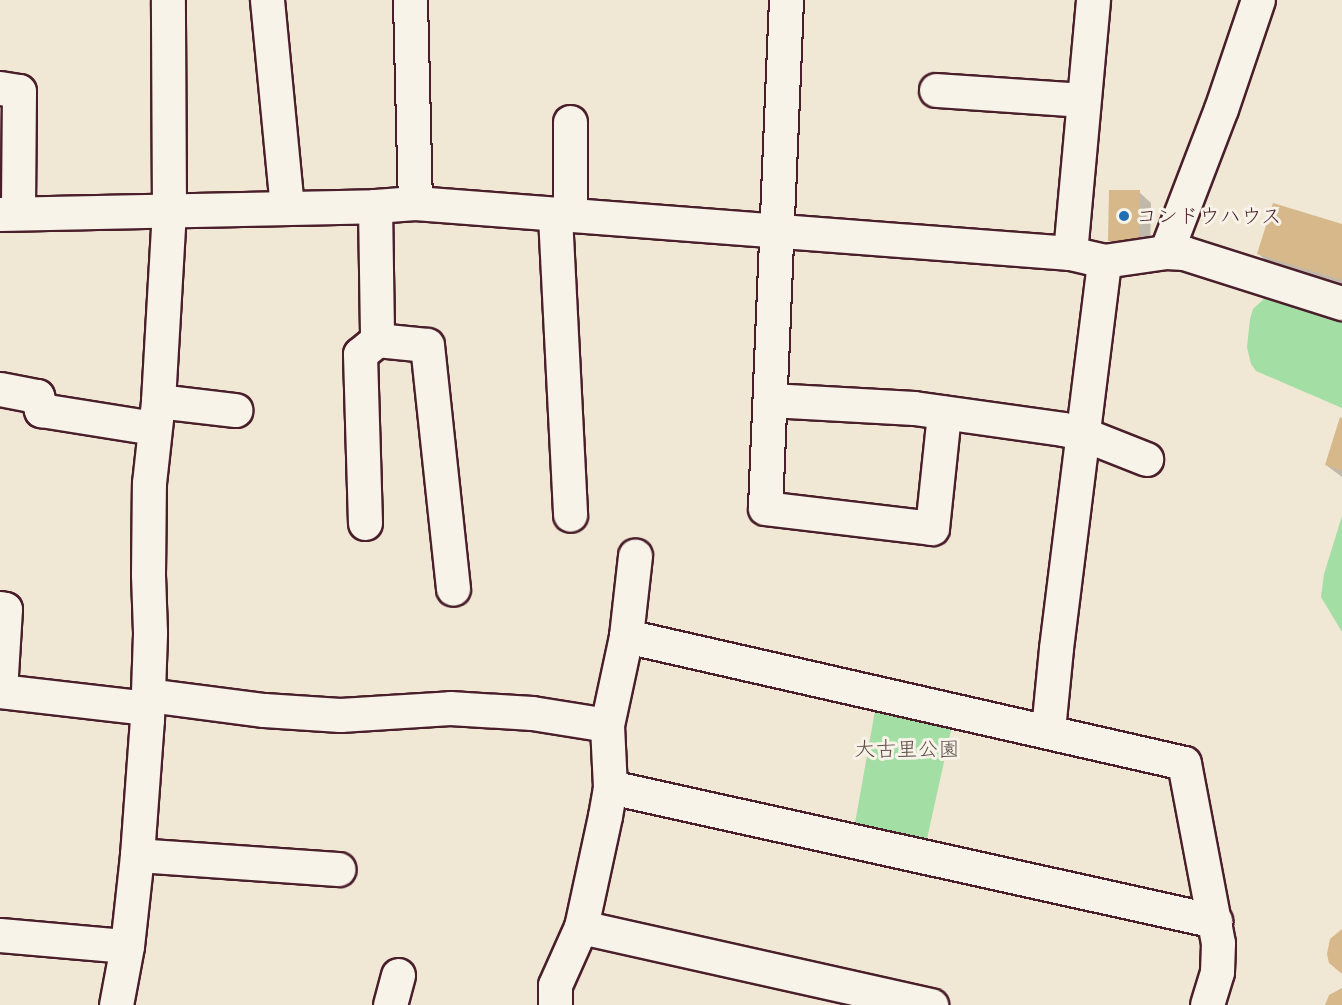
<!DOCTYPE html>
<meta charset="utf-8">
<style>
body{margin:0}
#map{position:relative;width:1342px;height:1005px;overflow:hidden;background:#f1e7d5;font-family:"Comic Neue","Klee One",sans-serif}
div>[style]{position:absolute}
.green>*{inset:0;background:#a3dea4}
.shadow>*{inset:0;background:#0003}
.building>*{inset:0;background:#d7b88a}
.roads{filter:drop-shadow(2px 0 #4a1f2b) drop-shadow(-2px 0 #4a1f2b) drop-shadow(0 2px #4a1f2b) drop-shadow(0 -2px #4a1f2b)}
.minor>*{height:33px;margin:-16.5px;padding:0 16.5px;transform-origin:16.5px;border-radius:16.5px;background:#f7f3e8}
.dots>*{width:16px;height:16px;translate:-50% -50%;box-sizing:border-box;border:3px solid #f7f3e8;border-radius:50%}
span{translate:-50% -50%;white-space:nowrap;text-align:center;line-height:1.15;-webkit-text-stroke:6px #f7f3e8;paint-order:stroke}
.poi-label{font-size:21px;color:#4a1f2b}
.left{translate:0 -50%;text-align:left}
.park-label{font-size:21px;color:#604f49}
</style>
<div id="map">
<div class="green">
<div style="clip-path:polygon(1267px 296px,1342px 316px,1342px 408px,1256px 371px,1251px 364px,1247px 347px,1250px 319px,1253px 309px)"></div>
<div style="clip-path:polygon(1342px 516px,1342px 632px,1321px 597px,1324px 574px)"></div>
<div style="clip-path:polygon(878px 694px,955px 712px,923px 857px,852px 840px)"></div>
</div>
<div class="shadow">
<div style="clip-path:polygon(1139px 192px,1151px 203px,1150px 253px,1121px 252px,1110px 240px)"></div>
<div style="clip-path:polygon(1342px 225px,1342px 291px,1276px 271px,1259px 254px)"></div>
<div style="clip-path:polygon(1342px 420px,1342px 477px,1326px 465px)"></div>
</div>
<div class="building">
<div style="clip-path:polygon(1109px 190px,1140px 190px,1139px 242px,1108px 241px)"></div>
<div style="clip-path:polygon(1273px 203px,1342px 224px,1342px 280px,1257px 254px)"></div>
<div style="clip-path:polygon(1340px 417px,1342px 418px,1342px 471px,1325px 465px)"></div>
<div style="clip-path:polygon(1342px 929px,1342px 974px,1329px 963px,1327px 954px,1330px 939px)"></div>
<div style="clip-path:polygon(1342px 988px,1342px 1005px,1325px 1005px,1329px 995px)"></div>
</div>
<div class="roads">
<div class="minor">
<div style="left:267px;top:0;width:207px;rotate:84.5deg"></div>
<div style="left:410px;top:0;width:203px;rotate:88.6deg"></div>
<div style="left:786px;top:0;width:508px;rotate:92.37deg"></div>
<div style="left:765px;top:508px;width:168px;rotate:6.8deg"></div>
<div style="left:932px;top:528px;width:116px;rotate:-84deg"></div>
<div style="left:0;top:88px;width:19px;rotate:9deg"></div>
<div style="left:19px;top:91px;width:122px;rotate:90.5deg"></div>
<div style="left:936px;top:90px;width:146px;rotate:3.9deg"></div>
<div style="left:570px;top:122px;width:93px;rotate:90deg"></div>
<div style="left:375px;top:206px;width:134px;rotate:89.1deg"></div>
<div style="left:377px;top:340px;width:50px;rotate:5.7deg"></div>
<div style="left:427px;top:345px;width:245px;rotate:83.9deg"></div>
<div style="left:0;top:214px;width:375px;rotate:-1.2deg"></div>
<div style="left:375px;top:206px;width:40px;rotate:-4.3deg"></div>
<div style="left:415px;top:203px;width:657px;rotate:4.37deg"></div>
<div style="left:1070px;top:253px;width:35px;rotate:13deg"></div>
<div style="left:1104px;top:261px;width:63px;rotate:-8.3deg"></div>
<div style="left:1166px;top:252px;width:18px;rotate:3deg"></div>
<div style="left:1184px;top:253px;width:166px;rotate:17.6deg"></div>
<div style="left:555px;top:216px;width:299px;rotate:87.1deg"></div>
<div style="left:1166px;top:252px;width:153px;rotate:-69deg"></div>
<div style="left:1221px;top:109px;width:115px;rotate:-71.3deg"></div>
<div style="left:1070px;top:253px;width:254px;rotate:-84.8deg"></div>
<div style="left:0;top:389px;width:38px;rotate:11deg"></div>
<div style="left:37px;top:396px;width:15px;rotate:74deg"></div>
<div style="left:41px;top:410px;width:114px;rotate:9.1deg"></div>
<div style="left:770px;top:400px;width:144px;rotate:3.2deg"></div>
<div style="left:914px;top:408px;width:150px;rotate:8deg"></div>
<div style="left:1063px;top:429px;width:21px;rotate:14deg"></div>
<div style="left:1083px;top:434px;width:68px;rotate:21.6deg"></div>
<div style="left:158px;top:401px;width:78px;rotate:6.7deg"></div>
<div style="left:365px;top:523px;width:169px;rotate:-91.7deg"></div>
<div style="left:360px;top:354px;width:22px;rotate:-39deg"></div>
<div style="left:0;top:608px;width:5px;rotate:11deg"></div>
<div style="left:5px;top:609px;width:82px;rotate:93.5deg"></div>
<div style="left:626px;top:636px;width:81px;rotate:-83.6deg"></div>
<div style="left:0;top:691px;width:148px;rotate:6.6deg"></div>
<div style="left:148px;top:695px;width:117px;rotate:7.4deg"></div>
<div style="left:264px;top:710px;width:76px;rotate:3.8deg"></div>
<div style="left:340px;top:715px;width:110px;rotate:-3.6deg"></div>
<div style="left:450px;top:708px;width:82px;rotate:3.5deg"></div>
<div style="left:532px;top:713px;width:76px;rotate:9.1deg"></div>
<div style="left:1048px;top:730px;width:82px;rotate:-84.4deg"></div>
<div style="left:1056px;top:648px;width:390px;rotate:-82.9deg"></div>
<div style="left:610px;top:787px;width:620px;rotate:12.49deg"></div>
<div style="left:137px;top:855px;width:202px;rotate:4deg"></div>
<div style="left:581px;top:927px;width:359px;rotate:12.6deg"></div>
<div style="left:0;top:935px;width:127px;rotate:5deg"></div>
<div style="left:116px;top:1005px;width:60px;rotate:-79.4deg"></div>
<div style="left:127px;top:946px;width:92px;rotate:-83.7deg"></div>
<div style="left:137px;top:855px;width:135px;rotate:-85.8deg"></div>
<div style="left:147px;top:720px;width:88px;rotate:-88deg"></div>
<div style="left:150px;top:632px;width:58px;rotate:-92deg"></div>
<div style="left:148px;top:574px;width:91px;rotate:-89.4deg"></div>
<div style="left:149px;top:483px;width:82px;rotate:-83.7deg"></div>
<div style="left:158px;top:401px;width:191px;rotate:-86.7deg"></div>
<div style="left:169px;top:210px;width:210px;rotate:-90.3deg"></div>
<div style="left:390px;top:1005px;width:31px;rotate:-75deg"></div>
<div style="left:555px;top:1005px;width:20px;rotate:-90deg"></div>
<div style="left:555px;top:985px;width:64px;rotate:-65.9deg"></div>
<div style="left:581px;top:927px;width:114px;rotate:-77.8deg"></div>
<div style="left:605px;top:816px;width:29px;rotate:-80deg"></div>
<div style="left:610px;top:787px;width:62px;rotate:-92.8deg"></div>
<div style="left:607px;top:725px;width:91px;rotate:-77.9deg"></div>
<div style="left:626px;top:636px;width:572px;rotate:12.82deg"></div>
<div style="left:1184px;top:763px;width:183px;rotate:79.3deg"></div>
<div style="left:1218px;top:943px;width:29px;rotate:92deg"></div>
<div style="left:1217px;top:972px;width:34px;rotate:107deg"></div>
</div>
</div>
<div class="dots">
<div style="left:1124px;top:216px;background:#1f6fb2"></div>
</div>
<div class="poi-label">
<span class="left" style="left:1136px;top:216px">コンドウハウス</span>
</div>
<div class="park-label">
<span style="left:907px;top:749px">大古里公園</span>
</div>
</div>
